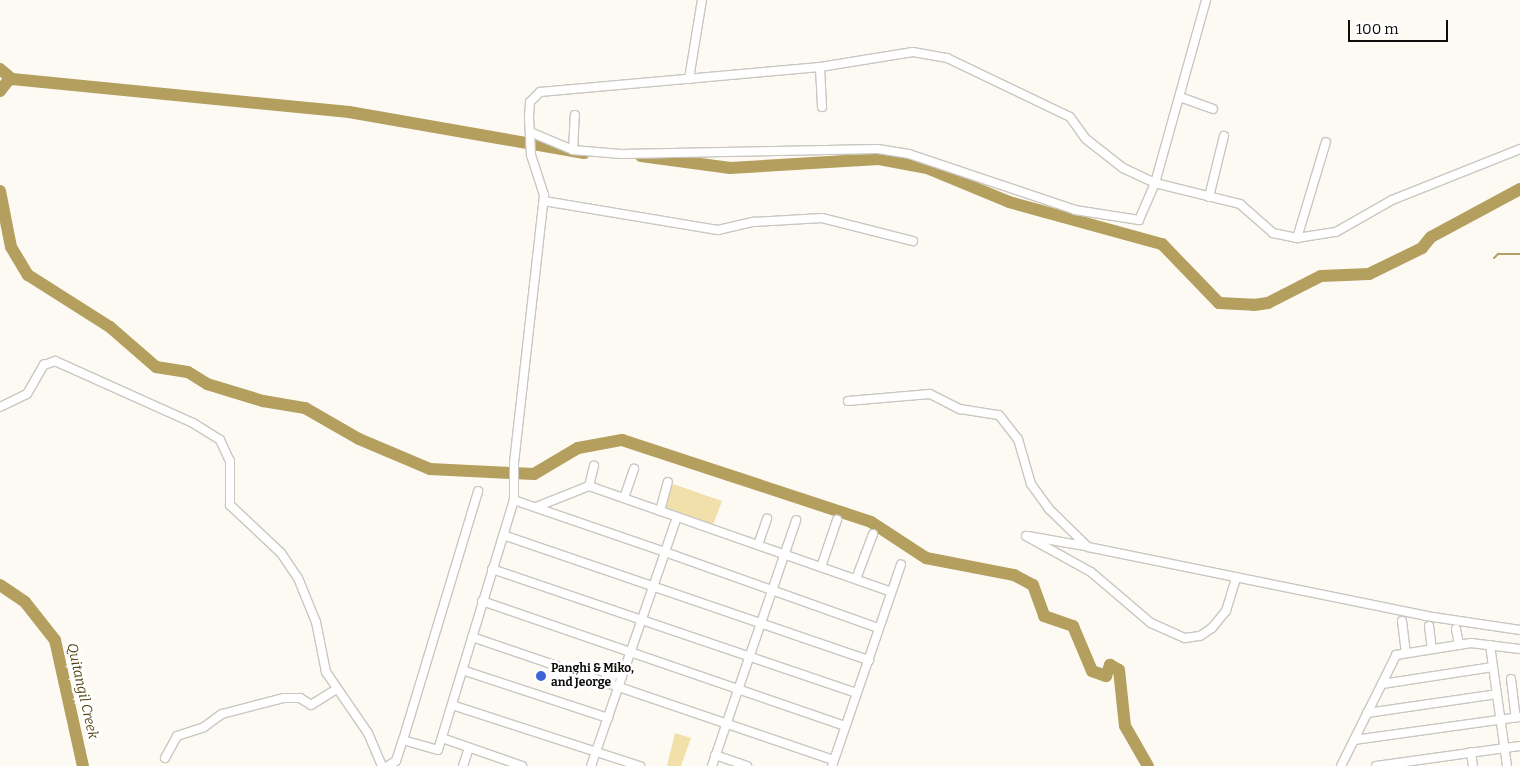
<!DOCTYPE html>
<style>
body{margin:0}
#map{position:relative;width:1520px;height:766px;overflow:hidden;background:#fcfaf3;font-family:Bitter,serif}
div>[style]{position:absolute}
.green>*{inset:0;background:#f2e0aa}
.stream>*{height:2px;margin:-1px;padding:0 1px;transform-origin:1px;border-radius:1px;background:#b49f5e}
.river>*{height:12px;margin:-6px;padding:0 6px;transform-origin:6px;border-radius:6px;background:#b49f5e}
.roads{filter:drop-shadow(1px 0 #c9c7c0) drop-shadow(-1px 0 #c9c7c0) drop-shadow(0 1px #c9c7c0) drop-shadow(0 -1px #c9c7c0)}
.minor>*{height:8px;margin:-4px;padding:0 4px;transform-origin:4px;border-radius:4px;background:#fff}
.dots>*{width:14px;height:14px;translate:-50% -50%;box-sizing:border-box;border:2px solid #fff;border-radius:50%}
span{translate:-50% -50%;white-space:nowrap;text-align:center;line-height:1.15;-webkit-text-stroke:5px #fff;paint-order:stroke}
.poi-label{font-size:12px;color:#0e0d0b;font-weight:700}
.left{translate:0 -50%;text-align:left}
.water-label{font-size:14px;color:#574713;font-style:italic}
.scale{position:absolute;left:1348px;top:20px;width:100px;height:22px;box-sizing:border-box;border:2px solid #0e0d0b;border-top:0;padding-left:6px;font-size:15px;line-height:18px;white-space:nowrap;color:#0e0d0b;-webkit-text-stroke:4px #fff;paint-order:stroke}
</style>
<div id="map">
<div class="green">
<div style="clip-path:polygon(673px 484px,722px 501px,713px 525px,664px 508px)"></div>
<div style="clip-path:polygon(675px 733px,691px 738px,681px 766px,667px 766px)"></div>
</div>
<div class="stream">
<div style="left:1494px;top:258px;width:6px;rotate:-45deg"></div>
<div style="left:1498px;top:254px;width:22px"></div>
</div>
<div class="river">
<div style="left:0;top:69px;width:16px;rotate:40deg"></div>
<div style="left:12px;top:79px;width:339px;rotate:5.6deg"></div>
<div style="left:349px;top:112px;width:239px;rotate:9.9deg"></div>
<div style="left:0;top:91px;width:16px;rotate:-52deg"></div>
<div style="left:641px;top:156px;width:90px;rotate:7.7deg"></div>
<div style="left:730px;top:168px;width:149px;rotate:-3.5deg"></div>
<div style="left:879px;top:159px;width:49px;rotate:10.6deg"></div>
<div style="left:927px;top:168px;width:89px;rotate:22.5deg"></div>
<div style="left:1009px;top:202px;width:159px;rotate:15.4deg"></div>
<div style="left:1162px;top:244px;width:82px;rotate:46deg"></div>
<div style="left:1219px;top:303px;width:35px;rotate:3deg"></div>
<div style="left:1254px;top:305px;width:14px;rotate:-8deg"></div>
<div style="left:1268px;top:303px;width:59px;rotate:-27deg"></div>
<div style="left:1321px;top:276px;width:48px;rotate:-2.4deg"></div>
<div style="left:1369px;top:274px;width:59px;rotate:-26.1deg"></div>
<div style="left:1422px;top:248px;width:14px;rotate:-51deg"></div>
<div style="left:1431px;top:237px;width:101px;rotate:-28.3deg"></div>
<div style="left:0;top:191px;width:57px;rotate:78.9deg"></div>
<div style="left:11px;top:247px;width:33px;rotate:59deg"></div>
<div style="left:28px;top:275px;width:97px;rotate:32.4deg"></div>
<div style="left:110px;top:327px;width:61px;rotate:41deg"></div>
<div style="left:156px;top:367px;width:32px;rotate:9deg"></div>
<div style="left:188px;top:372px;width:22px;rotate:32deg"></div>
<div style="left:207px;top:384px;width:59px;rotate:16.9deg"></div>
<div style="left:263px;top:401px;width:43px;rotate:9.5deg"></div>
<div style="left:305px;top:408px;width:62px;rotate:29.9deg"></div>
<div style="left:359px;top:439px;width:77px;rotate:22.9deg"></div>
<div style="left:430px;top:469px;width:104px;rotate:2.8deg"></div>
<div style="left:534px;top:474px;width:51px;rotate:-30.6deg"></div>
<div style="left:578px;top:448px;width:45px;rotate:-10.3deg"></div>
<div style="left:622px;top:440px;width:262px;rotate:18.2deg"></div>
<div style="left:871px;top:522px;width:66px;rotate:33.2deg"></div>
<div style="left:926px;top:558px;width:90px;rotate:10.9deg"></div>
<div style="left:1014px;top:575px;width:21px;rotate:28deg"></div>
<div style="left:1033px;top:585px;width:33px;rotate:70deg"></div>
<div style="left:1044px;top:616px;width:31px;rotate:19deg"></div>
<div style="left:1073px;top:626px;width:49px;rotate:67.1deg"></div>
<div style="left:1092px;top:671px;width:15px;rotate:20deg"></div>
<div style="left:1106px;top:676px;width:12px;rotate:-70deg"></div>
<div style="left:1110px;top:665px;width:10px;rotate:29deg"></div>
<div style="left:1119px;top:670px;width:56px;rotate:83.9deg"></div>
<div style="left:1125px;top:726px;width:46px;rotate:60.1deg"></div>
<div style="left:0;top:585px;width:30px;rotate:34deg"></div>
<div style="left:25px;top:602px;width:48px;rotate:51.7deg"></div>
<div style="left:55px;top:640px;width:129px;rotate:77.5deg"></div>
</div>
<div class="roads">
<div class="minor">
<div style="left:820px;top:67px;width:40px;rotate:87.1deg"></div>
<div style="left:689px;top:79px;width:80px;rotate:-80.7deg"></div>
<div style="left:1180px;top:97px;width:35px;rotate:20deg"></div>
<div style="left:530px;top:132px;width:47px;rotate:22.7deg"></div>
<div style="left:573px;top:150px;width:48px;rotate:4.8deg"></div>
<div style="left:621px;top:154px;width:257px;rotate:-1.1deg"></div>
<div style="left:878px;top:149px;width:31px;rotate:9deg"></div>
<div style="left:909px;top:154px;width:175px;rotate:18.6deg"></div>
<div style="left:1075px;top:210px;width:65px;rotate:8.9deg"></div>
<div style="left:1139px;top:220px;width:40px;rotate:-66.6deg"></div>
<div style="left:1155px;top:183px;width:190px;rotate:-74.4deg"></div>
<div style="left:573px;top:150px;width:35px;rotate:-87deg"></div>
<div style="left:1209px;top:197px;width:63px;rotate:-76.2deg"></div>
<div style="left:544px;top:201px;width:176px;rotate:9.5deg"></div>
<div style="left:718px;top:230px;width:37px;rotate:-13deg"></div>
<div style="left:754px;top:222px;width:68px;rotate:-3.4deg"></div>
<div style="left:822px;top:218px;width:94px;rotate:14.2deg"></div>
<div style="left:1297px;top:238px;width:100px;rotate:-73.2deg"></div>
<div style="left:848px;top:401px;width:82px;rotate:-4.9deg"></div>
<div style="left:930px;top:394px;width:34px;rotate:27deg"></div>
<div style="left:960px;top:409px;width:39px;rotate:9deg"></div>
<div style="left:999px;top:415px;width:31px;rotate:52deg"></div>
<div style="left:1018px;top:439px;width:47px;rotate:73.9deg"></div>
<div style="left:1031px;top:484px;width:31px;rotate:54deg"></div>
<div style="left:1049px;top:509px;width:54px;rotate:44.3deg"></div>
<div style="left:1088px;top:547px;width:345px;rotate:11.5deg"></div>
<div style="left:1426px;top:616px;width:95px;rotate:8.5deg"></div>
<div style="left:0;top:407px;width:30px;rotate:-26deg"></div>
<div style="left:27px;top:394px;width:34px;rotate:-60deg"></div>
<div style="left:44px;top:365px;width:12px;rotate:-20deg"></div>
<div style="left:55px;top:361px;width:151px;rotate:24.2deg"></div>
<div style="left:193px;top:423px;width:32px;rotate:32deg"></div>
<div style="left:220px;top:440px;width:23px;rotate:65deg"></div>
<div style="left:230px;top:461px;width:44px;rotate:90deg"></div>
<div style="left:230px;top:505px;width:70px;rotate:43.3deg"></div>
<div style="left:281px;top:553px;width:30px;rotate:56deg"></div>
<div style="left:298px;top:578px;width:48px;rotate:67.8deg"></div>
<div style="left:316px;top:622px;width:51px;rotate:78.7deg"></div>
<div style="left:326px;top:672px;width:74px;rotate:55.5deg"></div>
<div style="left:368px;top:733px;width:36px;rotate:67deg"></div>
<div style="left:589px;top:486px;width:21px;rotate:-76deg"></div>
<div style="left:624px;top:498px;width:31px;rotate:-71deg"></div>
<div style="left:536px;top:507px;width:57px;rotate:-21.6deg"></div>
<div style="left:589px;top:486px;width:320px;rotate:19.3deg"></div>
<div style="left:660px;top:511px;width:30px;rotate:-75deg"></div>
<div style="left:677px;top:517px;width:37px;rotate:109deg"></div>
<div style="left:665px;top:552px;width:227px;rotate:19.6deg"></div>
<div style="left:503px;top:535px;width:387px;rotate:18.9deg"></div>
<div style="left:1026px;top:536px;width:74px;rotate:29deg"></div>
<div style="left:1091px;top:572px;width:79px;rotate:40.4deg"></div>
<div style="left:1151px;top:623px;width:37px;rotate:24deg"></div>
<div style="left:1185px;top:638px;width:15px;rotate:-8deg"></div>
<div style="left:1200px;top:636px;width:14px;rotate:-34deg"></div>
<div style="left:1212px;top:628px;width:22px;rotate:-51deg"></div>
<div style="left:1226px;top:611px;width:34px;rotate:-73deg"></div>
<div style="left:1028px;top:536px;width:58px;rotate:10deg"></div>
<div style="left:758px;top:545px;width:28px;rotate:-71deg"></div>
<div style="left:821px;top:567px;width:50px;rotate:-71.2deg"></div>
<div style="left:492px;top:569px;width:385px;rotate:18.8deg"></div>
<div style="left:856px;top:579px;width:48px;rotate:-69.3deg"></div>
<div style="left:482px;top:601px;width:384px;rotate:19deg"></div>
<div style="left:1402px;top:621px;width:32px;rotate:83deg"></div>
<div style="left:1429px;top:626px;width:23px;rotate:83deg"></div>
<div style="left:1456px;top:629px;width:16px;rotate:79deg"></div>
<div style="left:472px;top:637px;width:382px;rotate:18.8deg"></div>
<div style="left:1490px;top:645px;width:122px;rotate:82deg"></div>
<div style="left:462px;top:670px;width:154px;rotate:18.2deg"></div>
<div style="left:1511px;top:679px;width:39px;rotate:83deg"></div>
<div style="left:1382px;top:684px;width:112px;rotate:-8.7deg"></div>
<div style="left:452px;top:705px;width:198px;rotate:18deg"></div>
<div style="left:1367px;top:713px;width:131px;rotate:-8.3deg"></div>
<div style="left:442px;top:738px;width:85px;rotate:19.3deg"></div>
<div style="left:403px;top:740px;width:36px;rotate:16deg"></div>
<div style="left:438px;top:750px;width:261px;rotate:-73.1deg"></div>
<div style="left:1354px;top:740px;width:168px;rotate:-7.9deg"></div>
<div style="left:1471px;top:752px;width:14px;rotate:82deg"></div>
<div style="left:715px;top:755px;width:34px;rotate:19deg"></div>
<div style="left:165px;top:758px;width:25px;rotate:-61deg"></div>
<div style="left:177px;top:736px;width:28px;rotate:-18deg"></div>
<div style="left:204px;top:727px;width:22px;rotate:-36deg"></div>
<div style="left:222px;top:714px;width:64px;rotate:-14.5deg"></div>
<div style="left:284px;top:698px;width:16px"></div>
<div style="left:300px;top:698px;width:13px;rotate:32deg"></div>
<div style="left:311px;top:705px;width:28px;rotate:-32deg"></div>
<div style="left:388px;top:766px;width:9px;rotate:-32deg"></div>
<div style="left:396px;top:761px;width:22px;rotate:-72deg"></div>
<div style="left:403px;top:740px;width:260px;rotate:-73.2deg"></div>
<div style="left:463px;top:766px;width:19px;rotate:-72deg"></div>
<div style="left:591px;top:766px;width:226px;rotate:-70.9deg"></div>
<div style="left:665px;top:552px;width:160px;rotate:-161deg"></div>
<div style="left:514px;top:500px;width:37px;rotate:-90deg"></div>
<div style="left:514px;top:463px;width:270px;rotate:-83.6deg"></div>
<div style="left:544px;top:195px;width:42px;rotate:-108deg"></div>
<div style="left:531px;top:155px;width:38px;rotate:-93deg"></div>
<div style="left:529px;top:117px;width:15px;rotate:-86deg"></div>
<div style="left:530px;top:102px;width:14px;rotate:-45deg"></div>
<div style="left:540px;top:92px;width:281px;rotate:-5.1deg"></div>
<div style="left:820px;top:67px;width:94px;rotate:-9.2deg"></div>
<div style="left:913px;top:52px;width:35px;rotate:10deg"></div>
<div style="left:947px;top:58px;width:136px;rotate:25.6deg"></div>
<div style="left:1070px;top:117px;width:27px;rotate:54deg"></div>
<div style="left:1086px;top:139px;width:47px;rotate:38.1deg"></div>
<div style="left:1123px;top:168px;width:35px;rotate:25deg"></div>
<div style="left:1155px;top:183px;width:88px;rotate:13.9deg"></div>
<div style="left:1240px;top:204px;width:44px;rotate:41.3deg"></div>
<div style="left:1273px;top:233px;width:25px;rotate:12deg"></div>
<div style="left:1297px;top:238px;width:39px;rotate:-9deg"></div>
<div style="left:1336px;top:232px;width:64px;rotate:-29.7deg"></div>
<div style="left:1392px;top:200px;width:138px;rotate:-21.7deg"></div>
<div style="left:712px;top:766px;width:260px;rotate:-71.1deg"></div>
<div style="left:832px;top:766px;width:213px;rotate:-71.1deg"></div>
<div style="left:1341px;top:766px;width:124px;rotate:-63.6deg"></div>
<div style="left:1396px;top:655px;width:76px;rotate:-9.1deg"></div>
<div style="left:1471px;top:643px;width:49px;rotate:7deg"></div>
<div style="left:1376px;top:766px;width:145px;rotate:-7.9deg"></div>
</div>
</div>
<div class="dots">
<div style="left:541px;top:676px;background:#3e65d6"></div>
</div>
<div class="poi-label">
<span class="left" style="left:551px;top:676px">Panghi &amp; Miko,<br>and Jeorge</span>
</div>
<div class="water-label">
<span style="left:82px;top:691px;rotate:77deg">Quitangil Creek</span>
</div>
<div class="scale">100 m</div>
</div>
